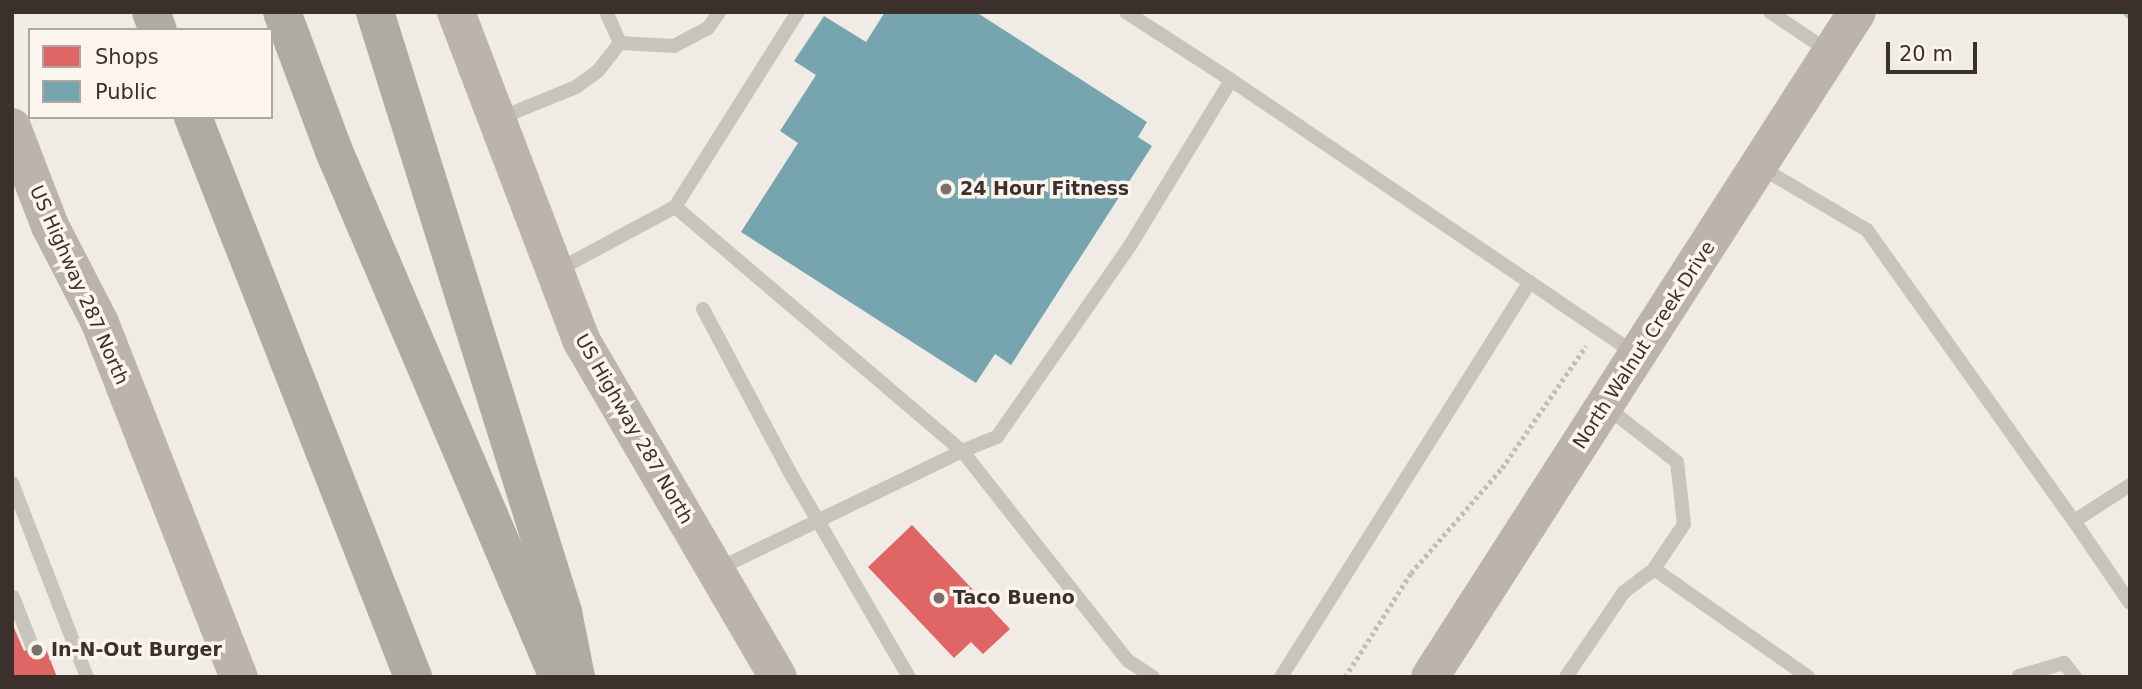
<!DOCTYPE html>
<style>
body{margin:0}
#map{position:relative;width:2142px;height:689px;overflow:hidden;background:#f0ebe5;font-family:"DejaVu Sans",sans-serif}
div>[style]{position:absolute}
.shops>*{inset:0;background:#e06666}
.public>*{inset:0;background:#76a5af}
.stream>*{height:9px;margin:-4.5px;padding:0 4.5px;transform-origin:4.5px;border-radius:4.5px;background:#a1c2c1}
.path>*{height:4.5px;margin-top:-2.25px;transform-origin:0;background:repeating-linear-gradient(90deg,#c2bbb6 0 3.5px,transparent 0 7px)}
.lane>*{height:14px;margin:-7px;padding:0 7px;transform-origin:7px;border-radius:7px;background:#c9c3be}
.secondary>*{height:38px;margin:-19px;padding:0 19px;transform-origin:19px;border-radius:19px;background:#bab3ae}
.highway>*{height:38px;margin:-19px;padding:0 19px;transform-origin:19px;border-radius:19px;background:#afaaa4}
.dots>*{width:19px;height:19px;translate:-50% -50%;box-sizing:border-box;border:4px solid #fbf5ee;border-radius:50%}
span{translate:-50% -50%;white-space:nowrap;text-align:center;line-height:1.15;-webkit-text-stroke:7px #fbf5ee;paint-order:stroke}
.poi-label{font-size:19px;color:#3b302b;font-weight:700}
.left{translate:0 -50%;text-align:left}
.street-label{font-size:19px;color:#3b302b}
.frame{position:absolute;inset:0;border:14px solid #3b302b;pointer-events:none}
.legend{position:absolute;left:28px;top:28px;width:245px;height:91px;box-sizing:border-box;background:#fbf5ee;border:2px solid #aea6a0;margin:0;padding:9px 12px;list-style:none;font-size:21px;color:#3b302b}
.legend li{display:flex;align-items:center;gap:14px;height:35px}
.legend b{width:35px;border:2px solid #aea6a0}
.scale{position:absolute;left:1886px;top:42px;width:91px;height:32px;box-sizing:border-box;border:4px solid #3b302b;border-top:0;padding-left:9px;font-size:21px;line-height:24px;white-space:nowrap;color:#3b302b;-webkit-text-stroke:5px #fbf5ee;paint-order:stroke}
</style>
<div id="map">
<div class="shops">
<div style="clip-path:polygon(912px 525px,1010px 629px,983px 654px,971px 642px,954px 658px,868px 567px)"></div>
<div style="clip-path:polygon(12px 623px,24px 651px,44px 644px,57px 677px,12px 677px)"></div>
</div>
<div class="public">
<div style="clip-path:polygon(885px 12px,976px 12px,1147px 122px,1138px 137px,1152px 146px,1011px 365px,995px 354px,976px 383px,741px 232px,798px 143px,780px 131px,816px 75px,794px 61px,824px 16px,866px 42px)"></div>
</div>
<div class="stream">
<div style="left:2127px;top:12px;width:4px;rotate:45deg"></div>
</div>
<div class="path">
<div style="left:1345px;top:677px;width:123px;rotate:-57.6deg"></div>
<div style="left:1411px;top:573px;width:139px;rotate:-49.1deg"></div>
<div style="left:1502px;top:468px;width:148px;rotate:-55.5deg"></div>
</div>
<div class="lane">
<div style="left:1126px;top:12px;width:125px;rotate:32.9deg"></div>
<div style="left:1770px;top:12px;width:72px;rotate:33.7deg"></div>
<div style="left:620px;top:43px;width:54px;rotate:3.2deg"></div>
<div style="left:674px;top:46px;width:38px;rotate:-28deg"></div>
<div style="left:708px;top:28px;width:19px;rotate:-55deg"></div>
<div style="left:500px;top:118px;width:82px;rotate:-22.2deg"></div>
<div style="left:576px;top:87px;width:27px;rotate:-36deg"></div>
<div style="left:598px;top:71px;width:36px;rotate:-52deg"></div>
<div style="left:620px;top:43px;width:34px;rotate:-114deg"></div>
<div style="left:1760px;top:167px;width:124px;rotate:30.5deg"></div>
<div style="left:1867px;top:230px;width:357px;rotate:54.6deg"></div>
<div style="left:2074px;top:521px;width:67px;rotate:-32.7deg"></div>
<div style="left:556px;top:271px;width:135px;rotate:-28.3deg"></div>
<div style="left:703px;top:309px;width:183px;rotate:62deg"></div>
<div style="left:789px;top:471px;width:238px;rotate:59.8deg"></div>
<div style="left:12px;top:483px;width:208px;rotate:68.9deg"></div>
<div style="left:2074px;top:521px;width:99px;rotate:55.7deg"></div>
<div style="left:1654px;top:569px;width:188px;rotate:35deg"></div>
<div style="left:716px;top:570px;width:273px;rotate:-25.8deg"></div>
<div style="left:962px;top:451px;width:377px;rotate:-139.6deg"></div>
<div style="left:675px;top:207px;width:231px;rotate:-57.8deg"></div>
<div style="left:13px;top:597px;width:55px;rotate:68.6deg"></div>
<div style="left:2019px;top:676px;width:47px;rotate:-16.1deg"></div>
<div style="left:2064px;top:663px;width:18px;rotate:52deg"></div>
<div style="left:1153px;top:677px;width:30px;rotate:-147deg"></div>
<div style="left:1128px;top:661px;width:268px;rotate:-128.3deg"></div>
<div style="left:962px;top:451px;width:38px;rotate:-22deg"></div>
<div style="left:997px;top:437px;width:235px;rotate:-55.2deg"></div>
<div style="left:1131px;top:244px;width:192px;rotate:-58.6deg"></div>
<div style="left:1231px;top:80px;width:489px;rotate:34.1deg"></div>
<div style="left:1281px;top:677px;width:467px;rotate:-57.8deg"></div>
<div style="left:1566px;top:677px;width:103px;rotate:-55.7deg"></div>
<div style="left:1624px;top:592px;width:38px;rotate:-37deg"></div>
<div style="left:1654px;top:569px;width:54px;rotate:-56.3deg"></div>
<div style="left:1684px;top:524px;width:62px;rotate:-96.4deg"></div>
<div style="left:1677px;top:462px;width:91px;rotate:-142.1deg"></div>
</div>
<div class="secondary">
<div style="left:456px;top:12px;width:351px;rotate:69.1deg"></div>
<div style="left:581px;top:340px;width:390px;rotate:59.7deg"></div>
<div style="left:12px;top:127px;width:106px;rotate:69deg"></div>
<div style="left:50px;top:226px;width:109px;rotate:62.7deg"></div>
<div style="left:100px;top:323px;width:380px;rotate:68.6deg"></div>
<div style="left:1430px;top:677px;width:790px;rotate:-57.3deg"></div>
</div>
<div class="highway">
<div style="left:151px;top:12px;width:19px;rotate:69deg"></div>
<div style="left:282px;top:12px;width:148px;rotate:69.5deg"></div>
<div style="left:334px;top:151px;width:572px;rotate:66.93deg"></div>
<div style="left:375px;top:12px;width:629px;rotate:72.6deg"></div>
<div style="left:563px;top:612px;width:66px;rotate:78.7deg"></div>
<div style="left:193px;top:117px;width:602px;rotate:68.55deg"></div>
</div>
<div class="dots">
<div style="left:946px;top:189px;background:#7a716c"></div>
<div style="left:939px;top:598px;background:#7a716c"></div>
<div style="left:37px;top:650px;background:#7a716c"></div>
</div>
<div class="poi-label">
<span class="left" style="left:960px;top:189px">24 Hour Fitness</span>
<span class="left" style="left:953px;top:598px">Taco Bueno</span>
<span class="left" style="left:51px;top:650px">In-N-Out Burger</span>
</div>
<div class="street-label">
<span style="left:79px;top:285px;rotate:66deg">US Highway 287 North</span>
<span style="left:1644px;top:345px;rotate:-57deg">North Walnut Creek Drive</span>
<span style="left:634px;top:429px;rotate:60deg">US Highway 287 North</span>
</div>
<div class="frame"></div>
<ul class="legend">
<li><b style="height:19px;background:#e06666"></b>Shops</li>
<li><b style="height:19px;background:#76a5af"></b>Public</li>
</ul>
<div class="scale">20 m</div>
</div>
